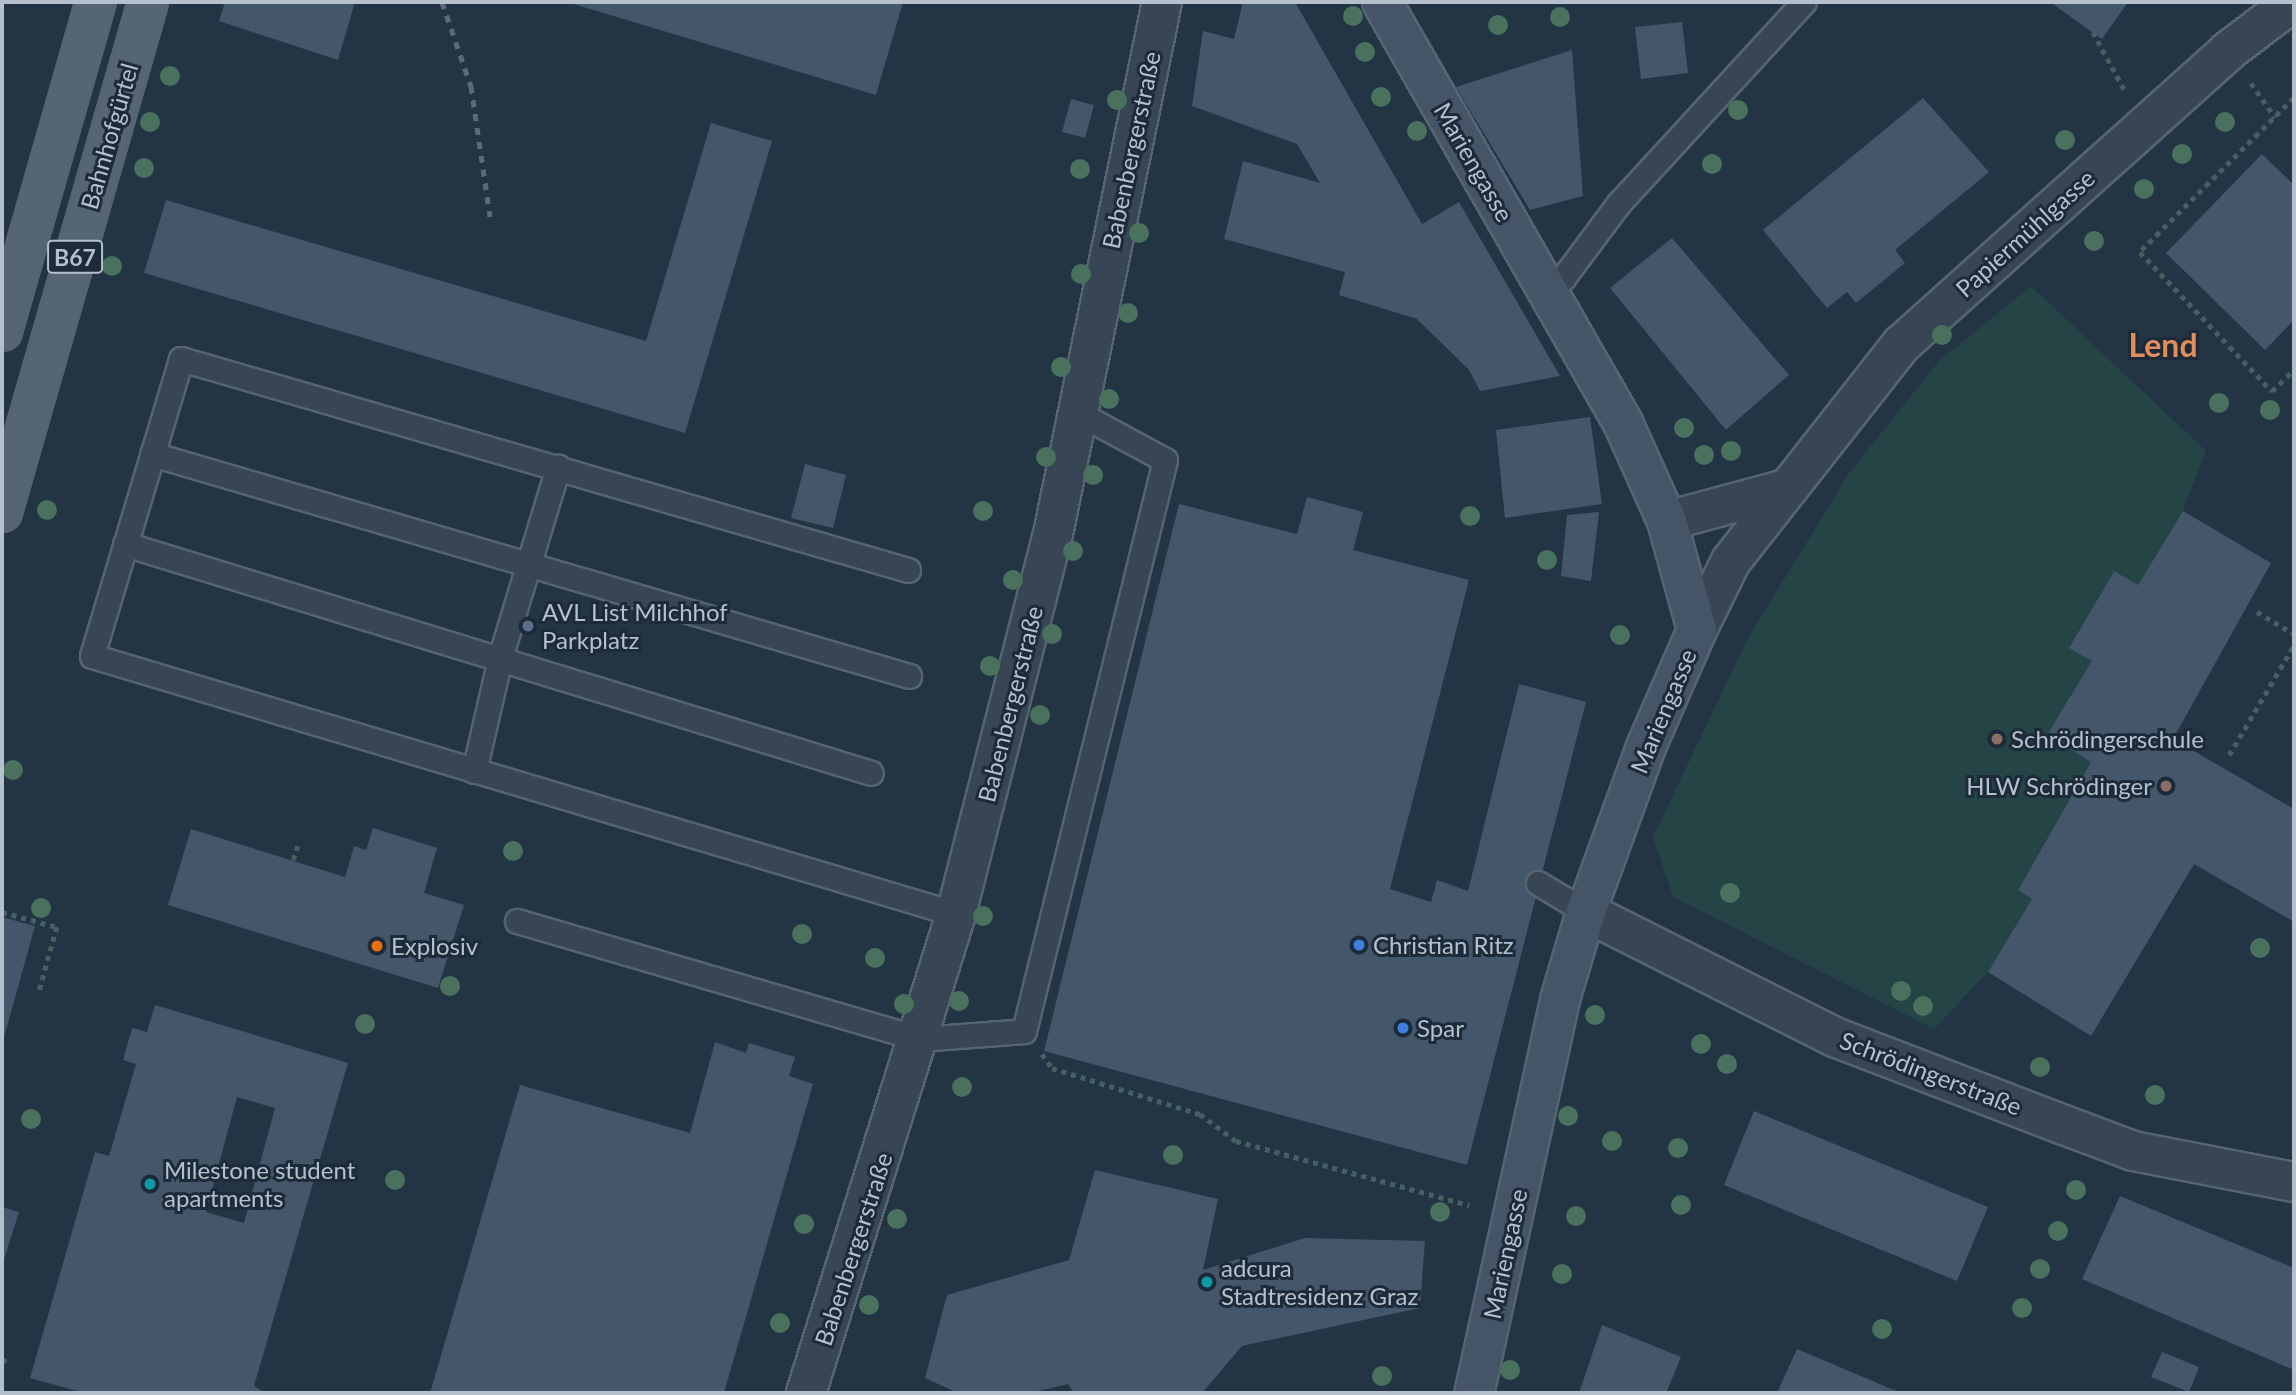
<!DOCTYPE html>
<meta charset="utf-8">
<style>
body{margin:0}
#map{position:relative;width:2296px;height:1395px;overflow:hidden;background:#233444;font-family:Lato,sans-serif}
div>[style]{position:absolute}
.green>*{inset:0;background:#254445}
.building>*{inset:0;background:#445669}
.path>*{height:4.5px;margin-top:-2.25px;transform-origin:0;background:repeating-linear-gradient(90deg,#446061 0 5px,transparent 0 10px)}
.roads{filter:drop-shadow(2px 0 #566371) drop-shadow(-2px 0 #566371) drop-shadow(0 2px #566371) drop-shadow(0 -2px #566371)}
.lane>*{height:23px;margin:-11.5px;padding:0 11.5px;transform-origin:11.5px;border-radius:11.5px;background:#384554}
.street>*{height:38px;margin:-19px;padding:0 19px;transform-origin:19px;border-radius:19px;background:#384554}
.secondary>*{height:38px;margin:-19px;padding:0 19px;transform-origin:19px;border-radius:19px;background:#465467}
.primary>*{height:38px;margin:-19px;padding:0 19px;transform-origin:19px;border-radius:19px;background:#566574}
.rail>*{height:5px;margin-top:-2.5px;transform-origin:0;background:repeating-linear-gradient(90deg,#5a6a7b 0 7px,transparent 0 14px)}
.trees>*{width:20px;height:20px;margin:-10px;border-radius:50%;background:#4a705e}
.dots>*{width:19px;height:19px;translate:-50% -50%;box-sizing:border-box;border:4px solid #1d2a39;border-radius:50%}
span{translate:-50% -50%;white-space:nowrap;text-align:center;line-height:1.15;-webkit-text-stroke:6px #1d2a39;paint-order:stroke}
.shield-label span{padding:2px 5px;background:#1d2a39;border:2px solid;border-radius:5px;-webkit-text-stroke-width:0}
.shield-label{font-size:23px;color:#b5c0cd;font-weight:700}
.street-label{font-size:24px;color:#b5c0cd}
.poi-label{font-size:24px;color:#b5c0cd}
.left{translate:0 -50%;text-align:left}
.right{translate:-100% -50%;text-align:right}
.district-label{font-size:32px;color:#e18d5c;font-weight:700}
.frame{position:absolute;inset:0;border:4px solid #b5c0cd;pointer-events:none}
</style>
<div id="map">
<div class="green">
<div style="clip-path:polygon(2031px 286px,2206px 451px,2183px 511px,2138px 585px,2114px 571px,2069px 647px,2092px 661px,2048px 735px,2091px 762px,2018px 889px,2032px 899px,1988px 972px,1934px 1029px,1673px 897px,1653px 837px,1747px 640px,1849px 473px,1939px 361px)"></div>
</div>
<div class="building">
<div style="clip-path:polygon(225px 2px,355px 2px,338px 60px,219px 21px)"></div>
<div style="clip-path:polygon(567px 2px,903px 2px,876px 95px)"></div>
<div style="clip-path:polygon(1243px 2px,1295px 2px,1422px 224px,1459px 202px,1560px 376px,1480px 391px,1469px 370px,1417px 319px,1339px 295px,1345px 272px,1224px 239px,1243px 161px,1320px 183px,1297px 144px,1192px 106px,1203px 31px,1234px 39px)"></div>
<div style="clip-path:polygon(2050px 2px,2128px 2px,2102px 39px)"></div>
<div style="clip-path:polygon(1682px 22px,1688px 73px,1641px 79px,1635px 27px)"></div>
<div style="clip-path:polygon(1572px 50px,1583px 196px,1530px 210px,1456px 87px)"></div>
<div style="clip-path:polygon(1923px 98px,1989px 172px,1895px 250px,1905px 263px,1856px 303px,1847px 292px,1827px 308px,1763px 230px)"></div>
<div style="clip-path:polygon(1071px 99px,1094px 105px,1085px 138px,1062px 132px)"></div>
<div style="clip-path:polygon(711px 123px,772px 141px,685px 433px,144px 273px,166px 200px,646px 341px)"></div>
<div style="clip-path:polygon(2262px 154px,2294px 185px,2294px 320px,2265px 350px,2166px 253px)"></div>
<div style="clip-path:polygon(1672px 238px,1789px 375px,1726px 430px,1610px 288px)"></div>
<div style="clip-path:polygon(1590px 417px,1602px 504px,1505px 518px,1496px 430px)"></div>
<div style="clip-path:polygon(805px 464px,846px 475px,833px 528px,791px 518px)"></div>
<div style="clip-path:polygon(1307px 497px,1363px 512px,1353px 550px,1469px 580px,1390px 889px,1431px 902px,1437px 880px,1468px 891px,1519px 684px,1586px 702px,1467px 1165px,1044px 1051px,1179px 504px,1297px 534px)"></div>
<div style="clip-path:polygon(2183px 511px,2271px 563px,2173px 739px,2294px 809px,2294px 922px,2194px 864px,2091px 1036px,1988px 972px,2032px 899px,2018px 890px,2091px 762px,2047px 735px,2092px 661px,2069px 648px,2114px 571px,2138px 585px)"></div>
<div style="clip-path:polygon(1599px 512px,1591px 581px,1561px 576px,1567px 515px)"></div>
<div style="clip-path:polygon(373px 828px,437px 848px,424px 893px,464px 905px,438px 988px,168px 905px,191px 829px,345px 877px,354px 846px,366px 850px)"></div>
<div style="clip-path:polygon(2px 917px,35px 926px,3px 1041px,2px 1041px)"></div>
<div style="clip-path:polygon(evenodd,155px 1005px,348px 1063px,254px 1386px,265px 1393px,84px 1393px,30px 1378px,95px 1152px,109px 1156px,136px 1064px,123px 1060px,132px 1028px,147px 1032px,155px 1005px,237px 1097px,275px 1108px,244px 1223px,206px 1212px,237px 1097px)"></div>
<div style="clip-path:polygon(715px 1042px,746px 1053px,749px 1043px,795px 1057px,789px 1076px,813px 1084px,724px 1393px,430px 1393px,520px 1085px,690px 1133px)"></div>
<div style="clip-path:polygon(1754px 1111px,1988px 1207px,1957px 1281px,1724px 1185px)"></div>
<div style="clip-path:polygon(1095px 1170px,1218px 1199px,1203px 1270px,1305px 1238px,1425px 1241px,1420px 1308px,1242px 1346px,1202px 1393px,1074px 1393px,1068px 1384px,1030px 1393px,958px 1393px,925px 1378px,947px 1295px,1069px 1260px)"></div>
<div style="clip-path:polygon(2120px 1196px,2294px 1268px,2294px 1370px,2082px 1279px)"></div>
<div style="clip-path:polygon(2px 1207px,19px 1212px,2px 1266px)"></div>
<div style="clip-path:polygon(1602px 1325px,1681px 1357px,1666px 1393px,1579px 1393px)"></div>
<div style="clip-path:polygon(1797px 1349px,1901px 1393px,1777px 1393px)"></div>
<div style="clip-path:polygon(2162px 1352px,2199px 1367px,2189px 1392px,2151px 1377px)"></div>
</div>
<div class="path">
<div style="left:2093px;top:32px;width:65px;rotate:61.5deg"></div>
<div style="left:2251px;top:83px;width:42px;rotate:54.8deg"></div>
<div style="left:2294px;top:98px;width:218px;rotate:135deg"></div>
<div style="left:2140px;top:252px;width:192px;rotate:46.5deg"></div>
<div style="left:2272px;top:391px;width:30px;rotate:-44deg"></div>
<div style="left:2257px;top:612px;width:43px;rotate:30.7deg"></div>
<div style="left:2229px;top:755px;width:128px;rotate:-59.4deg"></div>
<div style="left:293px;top:860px;width:19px;rotate:-72deg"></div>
<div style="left:2px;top:912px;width:57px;rotate:15.3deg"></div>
<div style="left:57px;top:927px;width:67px;rotate:105.5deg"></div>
<div style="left:1042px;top:1054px;width:17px;rotate:54deg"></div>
<div style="left:1052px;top:1068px;width:155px;rotate:17.3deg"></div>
<div style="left:1200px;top:1114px;width:45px;rotate:36.9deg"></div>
<div style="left:1236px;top:1141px;width:242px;rotate:15.4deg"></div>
<div style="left:2px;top:1360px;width:5px;rotate:11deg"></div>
</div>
<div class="roads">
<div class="lane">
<div style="left:1545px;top:288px;width:21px;rotate:-29deg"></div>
<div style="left:1563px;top:278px;width:94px;rotate:-53.3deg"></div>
<div style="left:1619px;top:203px;width:273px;rotate:-47.4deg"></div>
<div style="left:152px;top:454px;width:789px;rotate:16.34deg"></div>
<div style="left:125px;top:544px;width:780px;rotate:17.06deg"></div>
<div style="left:908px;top:570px;width:757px;rotate:-163.82deg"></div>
<div style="left:181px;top:359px;width:310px;rotate:106.7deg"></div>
<div style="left:92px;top:656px;width:902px;rotate:16.63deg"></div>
<div style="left:474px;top:771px;width:116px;rotate:-77deg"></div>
<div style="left:500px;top:658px;width:200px;rotate:-73.1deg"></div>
<div style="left:1538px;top:883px;width:56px;rotate:31.1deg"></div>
<div style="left:517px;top:921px;width:421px;rotate:16.3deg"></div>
<div style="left:921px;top:1039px;width:103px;rotate:-4.4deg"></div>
<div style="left:1024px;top:1031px;width:588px;rotate:-76.13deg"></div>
<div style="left:1165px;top:460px;width:99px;rotate:-151.6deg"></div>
</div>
<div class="street">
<div style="left:1667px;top:521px;width:119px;rotate:-15.1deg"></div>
<div style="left:1697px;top:630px;width:77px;rotate:-63.8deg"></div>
<div style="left:1731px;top:561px;width:276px;rotate:-51.8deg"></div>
<div style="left:1902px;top:344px;width:438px;rotate:-41.9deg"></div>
<div style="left:2228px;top:51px;width:81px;rotate:-37deg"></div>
<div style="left:1586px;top:912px;width:281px;rotate:26.7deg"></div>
<div style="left:1837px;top:1038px;width:243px;rotate:21deg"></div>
<div style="left:2064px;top:1125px;width:74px;rotate:20.6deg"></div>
<div style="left:2133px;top:1151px;width:164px;rotate:10.9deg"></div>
<div style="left:806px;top:1393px;width:502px;rotate:-72.61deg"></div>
<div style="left:956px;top:914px;width:392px;rotate:-75.7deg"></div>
<div style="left:1053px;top:534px;width:543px;rotate:-78.42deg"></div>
</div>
<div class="secondary">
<div style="left:1382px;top:2px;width:487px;rotate:60.2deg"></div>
<div style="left:1624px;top:425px;width:105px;rotate:65.9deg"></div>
<div style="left:1667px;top:521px;width:113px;rotate:74.6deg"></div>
<div style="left:1697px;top:630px;width:128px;rotate:113.6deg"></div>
<div style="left:1646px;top:747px;width:176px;rotate:110deg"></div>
<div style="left:1586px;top:912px;width:92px;rotate:106.5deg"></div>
<div style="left:1560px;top:1000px;width:402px;rotate:102.3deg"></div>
</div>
<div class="primary">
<div style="left:2px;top:331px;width:342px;rotate:-74.1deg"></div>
<div style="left:2px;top:512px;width:530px;rotate:-74.02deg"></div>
</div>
</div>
<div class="rail">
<div style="left:442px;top:2px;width:89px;rotate:71deg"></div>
<div style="left:471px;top:86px;width:132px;rotate:81.7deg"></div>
</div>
<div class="trees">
<div style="left:1353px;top:16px"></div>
<div style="left:1560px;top:17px"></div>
<div style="left:1498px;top:25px"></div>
<div style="left:1365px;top:52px"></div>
<div style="left:170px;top:76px"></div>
<div style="left:1381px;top:97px"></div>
<div style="left:1117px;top:100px"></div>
<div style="left:1738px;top:110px"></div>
<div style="left:150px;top:122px"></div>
<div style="left:2225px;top:122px"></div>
<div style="left:1417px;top:131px"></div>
<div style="left:2065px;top:140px"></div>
<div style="left:2182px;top:154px"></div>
<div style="left:1712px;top:164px"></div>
<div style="left:144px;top:168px"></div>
<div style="left:1080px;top:169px"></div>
<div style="left:2144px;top:189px"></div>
<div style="left:1139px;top:233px"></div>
<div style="left:2094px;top:241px"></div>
<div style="left:112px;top:266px"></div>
<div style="left:1081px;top:274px"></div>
<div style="left:1128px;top:313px"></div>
<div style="left:1942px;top:335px"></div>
<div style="left:1061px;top:367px"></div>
<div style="left:1109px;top:399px"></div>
<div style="left:2219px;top:403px"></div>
<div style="left:2270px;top:410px"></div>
<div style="left:1684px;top:428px"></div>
<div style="left:1731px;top:451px"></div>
<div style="left:1704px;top:455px"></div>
<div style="left:1046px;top:457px"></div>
<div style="left:1093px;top:475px"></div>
<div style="left:47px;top:510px"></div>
<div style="left:983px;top:511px"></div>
<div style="left:1470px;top:516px"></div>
<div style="left:1073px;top:551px"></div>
<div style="left:1547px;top:560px"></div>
<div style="left:1013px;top:580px"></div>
<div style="left:1052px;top:634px"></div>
<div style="left:1620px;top:635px"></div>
<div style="left:990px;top:666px"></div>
<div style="left:1040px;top:715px"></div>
<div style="left:13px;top:770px"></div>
<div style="left:513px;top:851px"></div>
<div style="left:1730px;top:893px"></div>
<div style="left:41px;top:908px"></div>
<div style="left:983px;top:916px"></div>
<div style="left:802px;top:934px"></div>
<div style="left:2260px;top:948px"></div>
<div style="left:875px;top:958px"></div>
<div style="left:450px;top:986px"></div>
<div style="left:1901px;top:991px"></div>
<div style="left:959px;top:1001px"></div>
<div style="left:904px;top:1004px"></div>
<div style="left:1923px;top:1006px"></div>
<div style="left:1595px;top:1015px"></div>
<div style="left:365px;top:1024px"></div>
<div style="left:1701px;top:1044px"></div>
<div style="left:1727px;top:1064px"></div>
<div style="left:2040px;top:1067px"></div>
<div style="left:962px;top:1087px"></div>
<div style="left:2155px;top:1095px"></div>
<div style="left:1568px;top:1116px"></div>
<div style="left:31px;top:1119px"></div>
<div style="left:1612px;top:1141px"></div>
<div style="left:1678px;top:1148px"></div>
<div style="left:1173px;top:1155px"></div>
<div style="left:395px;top:1180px"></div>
<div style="left:2076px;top:1190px"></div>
<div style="left:1681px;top:1205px"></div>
<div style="left:1440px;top:1212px"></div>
<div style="left:1576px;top:1216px"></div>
<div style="left:897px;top:1219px"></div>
<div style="left:804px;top:1224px"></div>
<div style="left:2058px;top:1231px"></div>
<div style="left:2040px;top:1269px"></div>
<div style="left:1562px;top:1274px"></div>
<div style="left:869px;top:1305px"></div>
<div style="left:2022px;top:1308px"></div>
<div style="left:780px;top:1323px"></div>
<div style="left:1882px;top:1329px"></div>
<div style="left:1510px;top:1370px"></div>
<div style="left:1382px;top:1376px"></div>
</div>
<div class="dots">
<div style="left:528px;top:626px;background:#5c6f8a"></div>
<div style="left:1997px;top:739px;background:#8d6e63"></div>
<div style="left:2166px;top:786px;background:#8d6e63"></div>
<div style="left:1359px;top:945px;background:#3f7fe0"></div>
<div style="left:377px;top:946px;background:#e8710a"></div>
<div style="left:1403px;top:1028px;background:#3f7fe0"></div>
<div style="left:150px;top:1184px;background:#0f9aa8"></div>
<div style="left:1207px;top:1282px;background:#0f9aa8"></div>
</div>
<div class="shield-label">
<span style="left:75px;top:257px">B67</span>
</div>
<div class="street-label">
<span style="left:109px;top:136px;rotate:-74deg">Bahnhofgürtel</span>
<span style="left:1131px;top:150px;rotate:-78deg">Babenbergerstraße</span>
<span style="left:1474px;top:162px;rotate:60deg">Mariengasse</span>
<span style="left:2025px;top:233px;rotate:-42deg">Papiermühlgasse</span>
<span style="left:1010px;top:704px;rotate:-76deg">Babenbergerstraße</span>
<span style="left:1663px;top:711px;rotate:-67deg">Mariengasse</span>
<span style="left:1931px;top:1073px;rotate:21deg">Schrödingerstraße</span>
<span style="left:853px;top:1249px;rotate:-72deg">Babenbergerstraße</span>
<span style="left:1505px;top:1254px;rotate:-78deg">Mariengasse</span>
</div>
<div class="poi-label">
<span class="left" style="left:542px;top:626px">AVL List Milchhof<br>Parkplatz</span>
<span class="left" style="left:2011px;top:739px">Schrödingerschule</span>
<span class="right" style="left:2152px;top:786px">HLW Schrödinger</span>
<span class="left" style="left:1373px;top:945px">Christian Ritz</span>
<span class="left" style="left:391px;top:946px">Explosiv</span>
<span class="left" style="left:1417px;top:1028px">Spar</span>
<span class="left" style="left:164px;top:1184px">Milestone student<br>apartments</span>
<span class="left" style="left:1221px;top:1282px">adcura<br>Stadtresidenz Graz</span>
</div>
<div class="district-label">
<span style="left:2163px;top:345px">Lend</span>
</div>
<div class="frame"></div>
</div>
